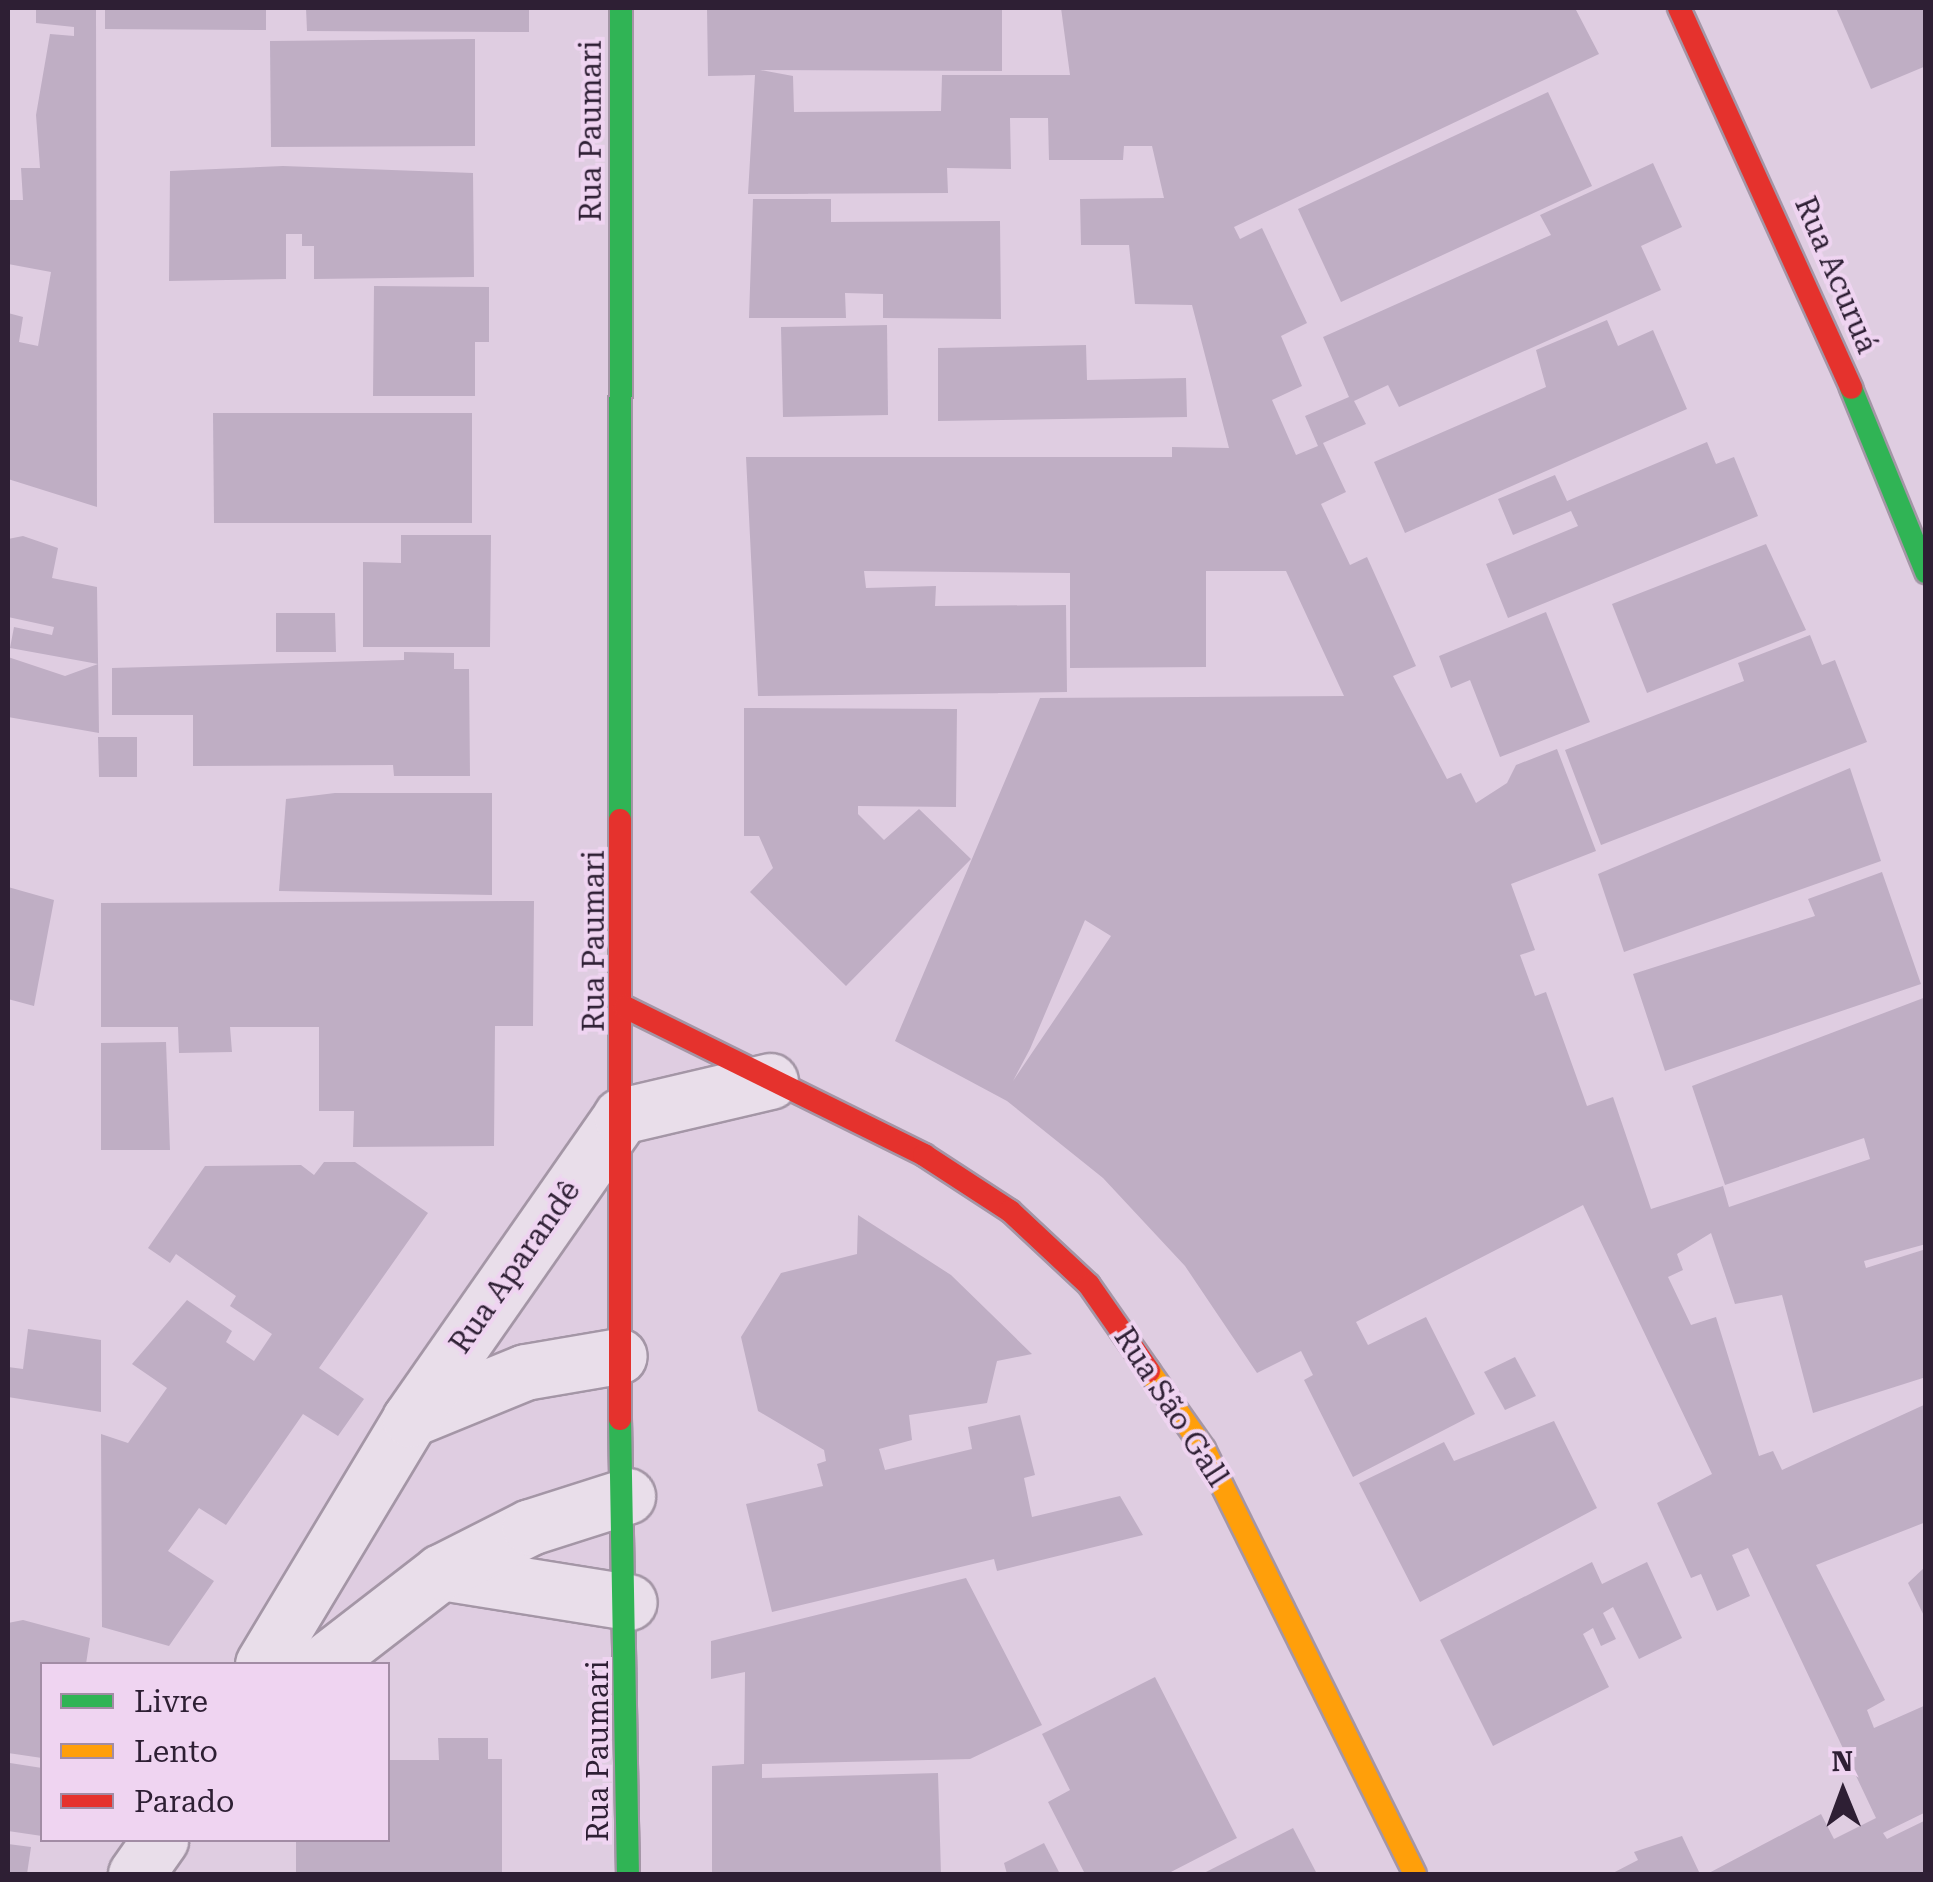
<!DOCTYPE html>
<meta charset="utf-8">
<style>
body{margin:0}
#map{position:relative;width:1933px;height:1882px;overflow:hidden;background:#dfcde1;font-family:"Roboto Serif",serif}
div>[style]{position:absolute}
.building>*{inset:0;background:#bfaec4}
.roads{filter:drop-shadow(2px 0 #a496a6) drop-shadow(-2px 0 #a496a6) drop-shadow(0 2px #a496a6) drop-shadow(0 -2px #a496a6)}
.street>*{height:55px;margin:-27.5px;padding:0 27.5px;transform-origin:27.5px;border-radius:27.5px;background:#e9deea}
.fast>*{height:22px;margin:-11px;padding:0 11px;transform-origin:11px;border-radius:11px;background:#30b455}
.slow>*{height:22px;margin:-11px;padding:0 11px;transform-origin:11px;border-radius:11px;background:#ff9f0a}
.jam>*{height:22px;margin:-11px;padding:0 11px;transform-origin:11px;border-radius:11px;background:#e5322d}
span{translate:-50% -50%;white-space:nowrap;text-align:center;line-height:1.15;-webkit-text-stroke:8px #efd4f1;paint-order:stroke}
.street-label{font-size:30px;color:#2e1f34}
.frame{position:absolute;inset:0;border:10px solid #2e1f34;pointer-events:none}
.legend{position:absolute;left:40px;top:1662px;width:350px;height:180px;box-sizing:border-box;background:#efd4f1;border:2px solid #a28ca5;margin:0;padding:12px 18px;list-style:none;font-size:30px;color:#2e1f34}
.legend li{display:flex;align-items:center;gap:20px;height:50px}
.legend b{width:50px;border:2px solid #a28ca5}
.north{position:absolute;left:1793px;top:1742px;width:100px;height:100px;-webkit-text-stroke:8px #efd4f1;paint-order:stroke;rotate:359deg;font-size:28px;font-weight:700;line-height:40px;text-align:center;color:#2e1f34}
.north::after{content:'';display:block;margin:auto;width:35px;height:45px;background:#2e1f34;clip-path:polygon(50% 0,100% 100%,50% 72%,0 100%)}
</style>
<div id="map">
<div class="building">
<div style="clip-path:polygon(36px 8px,96px 8px,97px 507px,8px 479px,8px 313px,23px 317px,19px 342px,38px 346px,51px 272px,8px 264px,8px 200px,23px 200px,21px 168px,40px 168px,36px 115px,50px 34px,74px 36px,74px 27px,36px 23px)"></div>
<div style="clip-path:polygon(105px 8px,266px 8px,266px 30px,105px 29px)"></div>
<div style="clip-path:polygon(306px 8px,529px 8px,529px 32px,307px 31px)"></div>
<div style="clip-path:polygon(evenodd,707px 8px,1002px 8px,1002px 71px,760px 70px,793px 76px,794px 112px,941px 111px,942px 75px,1070px 75px,1061px 8px,1575px 8px,1599px 54px,1234px 227px,1240px 239px,1262px 228px,1307px 323px,1281px 336px,1302px 386px,1272px 400px,1296px 455px,1318px 446px,1305px 416px,1349px 397px,1323px 337px,1551px 235px,1540px 215px,1653px 163px,1682px 227px,1641px 246px,1661px 290px,1399px 407px,1388px 385px,1354px 401px,1366px 424px,1323px 443px,1346px 492px,1321px 504px,1350px 565px,1367px 557px,1416px 666px,1393px 676px,1447px 779px,1461px 773px,1476px 803px,1507px 783px,1516px 765px,1557px 749px,1596px 851px,1511px 884px,1535px 950px,1520px 955px,1535px 996px,1546px 992px,1587px 1106px,1613px 1097px,1651px 1209px,1723px 1186px,1729px 1207px,1870px 1159px,1864px 1138px,1725px 1185px,1692px 1086px,1926px 997px,1926px 1244px,1864px 1261px,1866px 1268px,1926px 1249px,1926px 1377px,1813px 1413px,1782px 1295px,1735px 1304px,1711px 1233px,1677px 1254px,1683px 1270px,1668px 1277px,1691px 1325px,1716px 1317px,1759px 1456px,1773px 1451px,1782px 1470px,1926px 1404px,1926px 1522px,1816px 1565px,1885px 1700px,1867px 1710px,1874px 1728px,1926px 1705px,1926px 1812px,1883px 1833px,1887px 1839px,1926px 1820px,1926px 1874px,1707px 1874px,1821px 1814px,1834px 1839px,1876px 1818px,1748px 1548px,1732px 1555px,1750px 1596px,1717px 1611px,1701px 1574px,1691px 1578px,1657px 1503px,1712px 1474px,1583px 1205px,1356px 1322px,1368px 1345px,1426px 1317px,1475px 1414px,1353px 1477px,1304px 1380px,1313px 1375px,1301px 1351px,1257px 1373px,1185px 1266px,1103px 1178px,1007px 1101px,895px 1041px,1040px 698px,1344px 696px,1286px 571px,1206px 571px,1206px 667px,1070px 668px,1070px 573px,864px 571px,866px 588px,936px 586px,935px 606px,1066px 605px,1067px 692px,758px 696px,746px 457px,1172px 457px,1172px 447px,1229px 448px,1192px 305px,1135px 304px,1129px 245px,1081px 245px,1080px 199px,1164px 198px,1152px 146px,1124px 146px,1123px 160px,1049px 160px,1048px 118px,1010px 118px,1011px 169px,947px 168px,948px 193px,748px 194px,755px 75px,708px 76px,707px 8px,1085px 920px,1111px 936px,1013px 1081px,1030px 1049px,1085px 920px)"></div>
<div style="clip-path:polygon(1836px 8px,1926px 8px,1926px 66px,1871px 89px)"></div>
<div style="clip-path:polygon(475px 39px,475px 146px,271px 147px,270px 41px)"></div>
<div style="clip-path:polygon(1548px 92px,1592px 186px,1341px 302px,1298px 209px)"></div>
<div style="clip-path:polygon(283px 166px,473px 173px,474px 277px,314px 279px,314px 246px,302px 246px,302px 234px,286px 234px,286px 279px,169px 281px,170px 171px)"></div>
<div style="clip-path:polygon(753px 199px,831px 199px,831px 222px,1000px 221px,1001px 319px,883px 318px,883px 294px,845px 293px,846px 318px,749px 318px)"></div>
<div style="clip-path:polygon(374px 286px,489px 287px,489px 342px,475px 342px,475px 396px,373px 396px)"></div>
<div style="clip-path:polygon(1607px 320px,1618px 346px,1653px 330px,1687px 409px,1405px 533px,1374px 462px,1546px 387px,1536px 350px)"></div>
<div style="clip-path:polygon(887px 325px,888px 415px,783px 417px,781px 327px)"></div>
<div style="clip-path:polygon(1086px 345px,1087px 380px,1186px 378px,1187px 417px,938px 421px,938px 348px)"></div>
<div style="clip-path:polygon(213px 413px,472px 413px,472px 523px,214px 523px)"></div>
<div style="clip-path:polygon(1707px 442px,1716px 464px,1734px 457px,1758px 516px,1508px 618px,1486px 564px,1578px 526px,1571px 511px,1513px 535px,1498px 499px,1555px 475px,1567px 501px)"></div>
<div style="clip-path:polygon(401px 535px,491px 535px,490px 647px,363px 647px,363px 562px,401px 563px)"></div>
<div style="clip-path:polygon(23px 536px,58px 548px,52px 578px,97px 587px,99px 733px,8px 717px,8px 657px,65px 676px,98px 664px,10px 648px,14px 627px,52px 635px,54px 627px,8px 617px,8px 539px)"></div>
<div style="clip-path:polygon(1766px 544px,1806px 630px,1647px 693px,1612px 604px)"></div>
<div style="clip-path:polygon(1546px 612px,1590px 722px,1500px 757px,1470px 680px,1451px 688px,1439px 656px)"></div>
<div style="clip-path:polygon(276px 613px,335px 613px,336px 652px,276px 652px)"></div>
<div style="clip-path:polygon(1810px 635px,1822px 665px,1835px 660px,1867px 742px,1601px 845px,1565px 750px,1744px 681px,1738px 663px)"></div>
<div style="clip-path:polygon(404px 652px,454px 653px,454px 669px,469px 669px,470px 776px,394px 776px,393px 765px,193px 766px,193px 715px,112px 715px,112px 668px,404px 660px)"></div>
<div style="clip-path:polygon(744px 708px,957px 709px,956px 807px,858px 806px,858px 814px,884px 840px,919px 809px,971px 859px,846px 986px,750px 892px,773px 868px,759px 836px,744px 836px)"></div>
<div style="clip-path:polygon(98px 737px,137px 737px,137px 777px,99px 777px)"></div>
<div style="clip-path:polygon(1850px 768px,1881px 861px,1624px 952px,1598px 874px)"></div>
<div style="clip-path:polygon(335px 793px,492px 793px,492px 895px,279px 891px,286px 799px)"></div>
<div style="clip-path:polygon(1882px 872px,1921px 984px,1665px 1071px,1633px 974px,1815px 916px,1808px 899px)"></div>
<div style="clip-path:polygon(8px 887px,54px 900px,34px 1006px,8px 999px)"></div>
<div style="clip-path:polygon(534px 901px,533px 1026px,495px 1026px,494px 1146px,353px 1147px,354px 1111px,319px 1111px,319px 1027px,230px 1027px,232px 1052px,179px 1053px,178px 1027px,101px 1027px,101px 903px)"></div>
<div style="clip-path:polygon(166px 1042px,170px 1150px,101px 1150px,101px 1043px)"></div>
<div style="clip-path:polygon(324px 1162px,355px 1162px,428px 1213px,319px 1368px,364px 1399px,338px 1436px,303px 1414px,226px 1525px,199px 1508px,168px 1551px,214px 1581px,169px 1646px,102px 1627px,101px 1434px,128px 1443px,167px 1388px,132px 1364px,187px 1300px,232px 1331px,226px 1342px,254px 1361px,272px 1334px,230px 1306px,236px 1296px,176px 1254px,170px 1263px,148px 1248px,205px 1166px,301px 1165px,314px 1175px)"></div>
<div style="clip-path:polygon(858px 1215px,951px 1275px,1032px 1354px,997px 1361px,987px 1403px,909px 1415px,912px 1440px,879px 1449px,885px 1470px,972px 1449px,968px 1427px,1020px 1415px,1035px 1475px,1024px 1478px,1032px 1517px,1120px 1496px,1143px 1535px,997px 1571px,994px 1559px,772px 1612px,746px 1504px,823px 1486px,817px 1464px,826px 1461px,824px 1450px,758px 1411px,741px 1337px,781px 1273px,857px 1254px)"></div>
<div style="clip-path:polygon(28px 1329px,101px 1340px,101px 1412px,8px 1397px,8px 1367px,23px 1369px)"></div>
<div style="clip-path:polygon(1515px 1357px,1536px 1396px,1505px 1410px,1484px 1372px)"></div>
<div style="clip-path:polygon(1554px 1421px,1597px 1508px,1420px 1602px,1359px 1483px,1444px 1442px,1454px 1461px)"></div>
<div style="clip-path:polygon(1592px 1562px,1602px 1584px,1647px 1562px,1682px 1638px,1639px 1659px,1613px 1607px,1603px 1613px,1616px 1639px,1601px 1646px,1593px 1628px,1583px 1634px,1609px 1687px,1493px 1746px,1440px 1640px)"></div>
<div style="clip-path:polygon(1926px 1566px,1926px 1620px,1908px 1583px)"></div>
<div style="clip-path:polygon(966px 1578px,1042px 1725px,970px 1759px,762px 1764px,762px 1778px,938px 1773px,941px 1874px,712px 1874px,712px 1766px,744px 1764px,745px 1672px,711px 1679px,711px 1641px)"></div>
<div style="clip-path:polygon(23px 1620px,90px 1638px,86px 1664px,42px 1664px,42px 1758px,8px 1753px,8px 1623px)"></div>
<div style="clip-path:polygon(1155px 1677px,1237px 1838px,1167px 1874px,1085px 1874px,1048px 1802px,1070px 1790px,1042px 1734px)"></div>
<div style="clip-path:polygon(438px 1738px,488px 1738px,488px 1759px,502px 1759px,502px 1874px,296px 1874px,296px 1840px,388px 1840px,388px 1760px,439px 1760px)"></div>
<div style="clip-path:polygon(10px 1763px,42px 1768px,42px 1836px,8px 1831px)"></div>
<div style="clip-path:polygon(1293px 1828px,1317px 1874px,1202px 1874px)"></div>
<div style="clip-path:polygon(1682px 1836px,1700px 1874px,1611px 1874px,1638px 1860px,1634px 1852px)"></div>
<div style="clip-path:polygon(1044px 1843px,1060px 1874px,1007px 1874px,1004px 1863px)"></div>
<div style="clip-path:polygon(8px 1844px,31px 1847px,27px 1874px,8px 1874px)"></div>
</div>
<div class="roads">
<div class="street">
<div style="left:410px;top:1419px;width:124px;rotate:-22.2deg"></div>
<div style="left:525px;top:1372px;width:95px;rotate:-9.7deg"></div>
<div style="left:441px;top:1572px;width:190px;rotate:9.1deg"></div>
<div style="left:263px;top:1664px;width:286px;rotate:-59deg"></div>
<div style="left:410px;top:1419px;width:369px;rotate:-55.1deg"></div>
<div style="left:621px;top:1116px;width:153px;rotate:-13.2deg"></div>
<div style="left:322px;top:1664px;width:150px;rotate:-37.7deg"></div>
<div style="left:441px;top:1572px;width:100px;rotate:-26.8deg"></div>
<div style="left:530px;top:1527px;width:102px;rotate:-17.7deg"></div>
<div style="left:136px;top:1874px;width:42px;rotate:-54.8deg"></div>
</div>
<div class="fast">
<div style="left:1851px;top:388px;width:199px;rotate:67.8deg"></div>
<div style="left:620px;top:820px;width:812px;rotate:-89.93deg"></div>
<div style="left:620px;top:1419px;width:455px;rotate:89deg"></div>
</div>
<div class="slow">
<div style="left:1149px;top:1371px;width:95px;rotate:54.8deg"></div>
<div style="left:1204px;top:1449px;width:474px;rotate:63.6deg"></div>
</div>
<div class="jam">
<div style="left:1679px;top:8px;width:417px;rotate:65.6deg"></div>
<div style="left:620px;top:820px;width:599px;rotate:90deg"></div>
<div style="left:625px;top:1007px;width:334px;rotate:26.3deg"></div>
<div style="left:924px;top:1155px;width:103px;rotate:33.1deg"></div>
<div style="left:1010px;top:1211px;width:108px;rotate:43.1deg"></div>
<div style="left:1089px;top:1285px;width:105px;rotate:55.1deg"></div>
</div>
</div>
<div class="street-label">
<span style="left:591px;top:131px;rotate:-90deg">Rua Paumari</span>
<span style="left:1836px;top:275px;rotate:67deg">Rua Acuruá</span>
<span style="left:594px;top:941px;rotate:-90deg">Rua Paumari</span>
<span style="left:515px;top:1267px;rotate:-55deg">Rua Aparandê</span>
<span style="left:1171px;top:1407px;rotate:57deg">Rua São Gall</span>
<span style="left:598px;top:1751px;rotate:-90deg">Rua Paumari</span>
</div>
<div class="frame"></div>
<ul class="legend">
<li><b style="height:12px;background:#30b455"></b>Livre</li>
<li><b style="height:12px;background:#ff9f0a"></b>Lento</li>
<li><b style="height:12px;background:#e5322d"></b>Parado</li>
</ul>
<div class="north">N</div>
</div>
